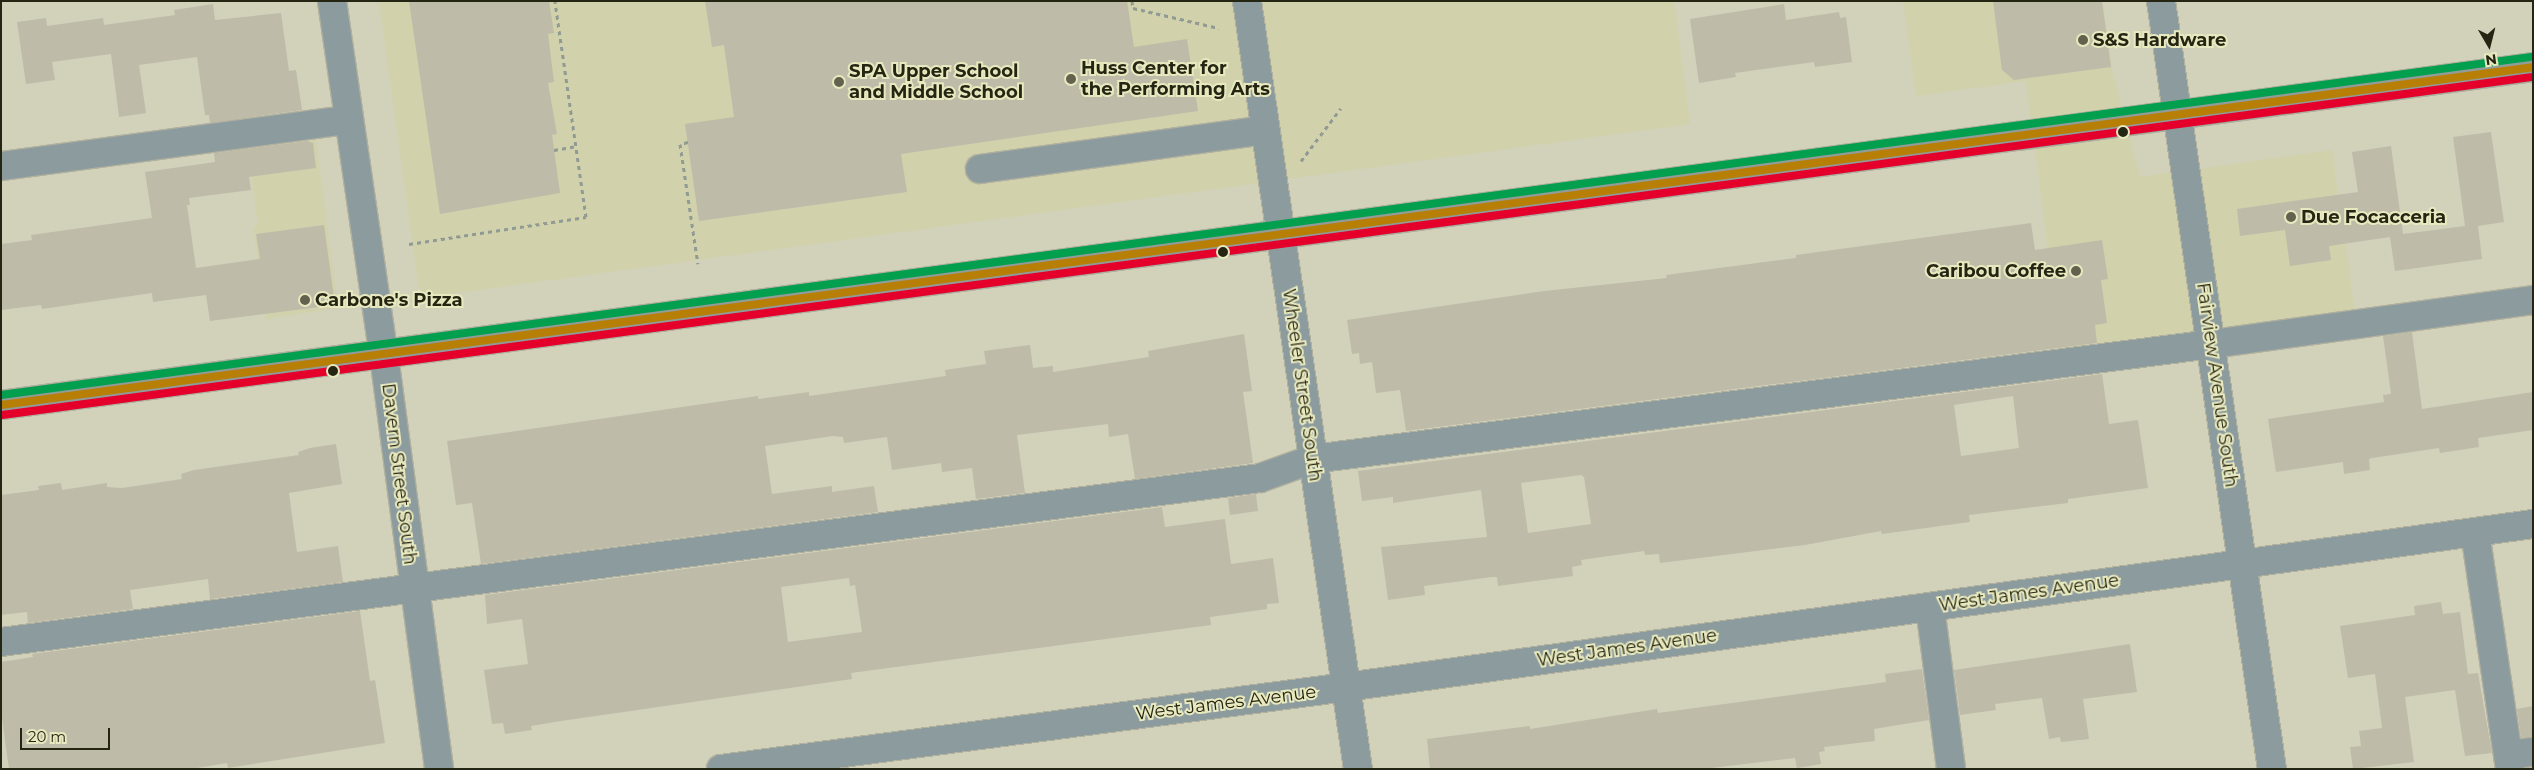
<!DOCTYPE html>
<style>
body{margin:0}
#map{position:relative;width:2534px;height:770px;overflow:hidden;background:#d2d2bb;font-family:Montserrat,sans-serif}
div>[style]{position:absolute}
.built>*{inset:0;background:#d1d1ab}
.building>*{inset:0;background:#bebba9}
.path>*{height:3px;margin-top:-1.5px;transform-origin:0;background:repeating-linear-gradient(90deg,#919a93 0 4px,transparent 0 8px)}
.roads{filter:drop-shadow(1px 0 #b1b19f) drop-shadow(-1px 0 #b1b19f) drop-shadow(0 1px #b1b19f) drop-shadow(0 -1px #b1b19f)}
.minor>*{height:28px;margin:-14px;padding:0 14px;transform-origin:14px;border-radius:14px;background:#8c9b9e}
.major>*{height:28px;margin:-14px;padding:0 14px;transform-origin:14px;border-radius:14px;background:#919b97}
.bus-1>*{height:8px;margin:-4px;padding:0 4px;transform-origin:4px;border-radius:4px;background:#b87f06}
.bus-2>*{height:8px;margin:-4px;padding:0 4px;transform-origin:4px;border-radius:4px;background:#e4002b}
.bus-3>*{height:8px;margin:-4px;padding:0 4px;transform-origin:4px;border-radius:4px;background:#02a04e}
.dots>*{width:14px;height:14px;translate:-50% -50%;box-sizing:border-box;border:2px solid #e8e9be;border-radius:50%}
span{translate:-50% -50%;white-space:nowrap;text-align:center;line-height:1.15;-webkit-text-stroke:4px #e8e9be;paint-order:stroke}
.poi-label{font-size:18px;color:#252514;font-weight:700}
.left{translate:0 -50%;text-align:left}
.right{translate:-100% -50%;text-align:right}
.street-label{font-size:18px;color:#252514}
.frame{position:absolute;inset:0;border:2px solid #252514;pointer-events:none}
.north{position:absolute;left:2464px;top:20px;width:50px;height:50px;-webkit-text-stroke:4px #e8e9be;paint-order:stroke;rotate:172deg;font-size:14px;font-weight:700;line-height:20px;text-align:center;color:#252514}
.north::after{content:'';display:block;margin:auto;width:18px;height:22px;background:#252514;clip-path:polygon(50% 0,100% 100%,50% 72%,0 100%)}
.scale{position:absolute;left:20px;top:728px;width:90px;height:22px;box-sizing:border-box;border:2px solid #252514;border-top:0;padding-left:6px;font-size:15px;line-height:18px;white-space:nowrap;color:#252514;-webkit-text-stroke:4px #e8e9be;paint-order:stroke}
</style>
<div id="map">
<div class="built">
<div style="clip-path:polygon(379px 1px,1674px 1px,1690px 124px,420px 298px)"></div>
<div style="clip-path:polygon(1903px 1px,2103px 1px,2112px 69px,2140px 177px,2332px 150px,2356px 319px,2063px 364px,2026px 81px,1916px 96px)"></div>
<div style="clip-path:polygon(315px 131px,338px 308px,266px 319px,253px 227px,258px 226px,247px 141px)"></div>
</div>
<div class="building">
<div style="clip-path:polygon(409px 1px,549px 1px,554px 33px,548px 34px,554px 82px,548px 83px,557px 134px,552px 135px,560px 193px,440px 214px)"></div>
<div style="clip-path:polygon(705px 1px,1127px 1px,1134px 47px,1187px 39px,1198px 111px,901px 154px,907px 192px,699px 221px,685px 124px,734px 117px,724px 45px,712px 47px)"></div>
<div style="clip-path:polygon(1993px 1px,2102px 1px,2111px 67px,2014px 80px,2002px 70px)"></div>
<div style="clip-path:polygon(213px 4px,215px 20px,281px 13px,289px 71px,296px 70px,302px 110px,210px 123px,209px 115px,205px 115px,197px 57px,139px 65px,146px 113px,119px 117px,111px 54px,52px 62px,55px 80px,26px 84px,17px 22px,46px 18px,47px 26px,103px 18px,104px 25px,175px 15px,174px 10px)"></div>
<div style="clip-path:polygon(1784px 4px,1786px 20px,1839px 12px,1840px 18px,1846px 17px,1852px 62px,1815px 67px,1814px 62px,1735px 73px,1736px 77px,1699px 83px,1690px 19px)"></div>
<div style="clip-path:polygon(2491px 132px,2504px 222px,2478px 226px,2482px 259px,2395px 271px,2390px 237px,2329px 246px,2331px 260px,2290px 266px,2285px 230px,2240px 236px,2237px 209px,2358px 192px,2352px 152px,2391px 146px,2403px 234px,2465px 226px,2453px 137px)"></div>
<div style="clip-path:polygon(307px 141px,313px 143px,316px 168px,249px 177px,251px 190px,189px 198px,190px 205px,187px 205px,196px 268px,260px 259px,256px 234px,324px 225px,335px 305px,210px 321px,206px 295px,153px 302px,152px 293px,42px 309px,41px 305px,1px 310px,1px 244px,32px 240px,31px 235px,152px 218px,145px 172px,215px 162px,214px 153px)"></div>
<div style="clip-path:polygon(2031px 223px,2035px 250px,2102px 240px,2108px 279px,2101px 280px,2107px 323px,2095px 325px,2097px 343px,1406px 431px,1400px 390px,1376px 393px,1372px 362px,1360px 364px,1359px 353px,1352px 354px,1347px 320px,1544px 291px,1667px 278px,1666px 275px,1796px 258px,1796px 255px)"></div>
<div style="clip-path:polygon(2412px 332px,2422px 409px,2533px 392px,2533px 430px,2478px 438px,2479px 447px,2440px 453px,2439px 448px,2372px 458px,2369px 459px,2370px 470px,2344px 474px,2343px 462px,2276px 472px,2268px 419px,2384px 402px,2383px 395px,2391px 394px,2383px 336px)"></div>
<div style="clip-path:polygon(1244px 334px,1252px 391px,1243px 392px,1253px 463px,1135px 479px,1128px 434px,1109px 437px,1108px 424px,1017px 435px,1025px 493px,976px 499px,972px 468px,942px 472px,941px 463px,892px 470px,887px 437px,844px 443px,843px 437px,833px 436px,765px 446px,772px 494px,832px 486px,832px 492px,874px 486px,878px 512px,481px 564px,472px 503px,456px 505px,447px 441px,758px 396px,758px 399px,809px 392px,809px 396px,946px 376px,945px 370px,986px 364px,984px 351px,1030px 345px,1033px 368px,1053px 366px,1053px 372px,1149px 357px,1148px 351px)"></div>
<div style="clip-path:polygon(evenodd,2102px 374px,2109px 424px,2138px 420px,2148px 488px,2068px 499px,2068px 503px,1969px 515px,1970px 522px,1882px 534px,1881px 531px,1805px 545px,1660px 563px,1659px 554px,1645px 555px,1644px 551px,1581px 560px,1582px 565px,1572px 567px,1573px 576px,1498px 586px,1497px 577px,1492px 577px,1424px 586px,1425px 595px,1388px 600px,1381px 547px,1487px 537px,1481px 490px,1393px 503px,1393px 497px,1362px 501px,1358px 471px,2102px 374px,2013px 396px,2019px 448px,1961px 456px,1954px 405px,2013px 396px,2102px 374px,1581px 475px,1584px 477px,1591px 524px,1528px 533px,1521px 483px,1581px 475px)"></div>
<div style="clip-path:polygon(336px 444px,342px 484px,289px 493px,297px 552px,338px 546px,343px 582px,210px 599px,208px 579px,130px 590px,133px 609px,28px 623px,27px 612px,1px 615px,1px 495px,39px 490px,38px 486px,61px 483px,62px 490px,107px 483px,107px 487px,122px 488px,182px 479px,181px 474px,194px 470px,299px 455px,298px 452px,310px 448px)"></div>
<div style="clip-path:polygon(1256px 494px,1258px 511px,1230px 515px,1228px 498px)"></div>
<div style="clip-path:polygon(evenodd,1162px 507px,1165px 527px,1225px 519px,1231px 564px,1273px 558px,1279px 603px,1267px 604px,1267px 609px,1210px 617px,1211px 625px,851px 673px,852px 679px,561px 721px,531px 726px,532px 730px,505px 734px,503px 723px,492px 724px,484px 670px,528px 664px,522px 619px,487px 624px,485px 595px,1162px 507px,849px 578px,850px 586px,855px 585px,862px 632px,788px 642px,781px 587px,849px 578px)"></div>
<div style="clip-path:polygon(2441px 602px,2443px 614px,2460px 612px,2468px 674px,2478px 673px,2492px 753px,2465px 756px,2455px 690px,2405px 697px,2414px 762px,2353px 769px,2350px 747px,2361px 746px,2359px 731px,2382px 728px,2375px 674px,2348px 678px,2340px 626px,2415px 615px,2414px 606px)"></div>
<div style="clip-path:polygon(360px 611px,370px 681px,375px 680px,385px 743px,228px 768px,227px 763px,191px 769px,9px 769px,1px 711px,1px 662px,33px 657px,32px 654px)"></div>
<div style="clip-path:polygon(2130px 644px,2137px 692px,2083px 699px,2089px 739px,2061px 742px,2060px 737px,2049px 739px,2042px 698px,1995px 704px,1996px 710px,1960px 715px,1954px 670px)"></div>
<div style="clip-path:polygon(1922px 669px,1929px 720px,1874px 729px,1875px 741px,1824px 747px,1825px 751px,1819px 752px,1821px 764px,1797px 768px,1795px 758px,1703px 769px,1430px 769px,1427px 739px,1530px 726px,1530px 729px,1657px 709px,1658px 713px,1886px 682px,1885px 674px)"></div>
<div style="clip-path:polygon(2533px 706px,2533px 737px,2521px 738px,2517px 709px)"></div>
</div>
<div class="path">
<div style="left:1132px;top:1px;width:7px;rotate:82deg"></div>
<div style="left:1133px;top:8px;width:88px;rotate:13.1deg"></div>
<div style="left:688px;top:142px;width:8px;rotate:166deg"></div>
<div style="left:680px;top:144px;width:121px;rotate:81.5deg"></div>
<div style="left:554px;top:150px;width:22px;rotate:-10deg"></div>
<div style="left:1301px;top:161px;width:66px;rotate:-53deg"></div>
<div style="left:409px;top:244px;width:179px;rotate:-8.7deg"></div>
<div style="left:586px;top:217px;width:218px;rotate:-98.2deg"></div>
</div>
<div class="roads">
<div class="minor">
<div style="left:332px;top:1px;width:359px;rotate:81.7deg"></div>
<div style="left:384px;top:356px;width:417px;rotate:82.4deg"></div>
<div style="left:1247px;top:1px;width:776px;rotate:81.78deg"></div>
<div style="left:2161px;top:1px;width:776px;rotate:81.78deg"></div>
<div style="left:1px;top:166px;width:350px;rotate:-7.6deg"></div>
<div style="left:980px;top:169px;width:288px;rotate:-7.8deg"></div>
<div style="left:2475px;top:532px;width:240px;rotate:81.6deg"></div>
<div style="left:1930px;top:607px;width:163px;rotate:82.6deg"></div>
<div style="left:1px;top:642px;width:1270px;rotate:-7.42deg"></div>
<div style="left:1260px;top:478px;width:56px;rotate:-19.7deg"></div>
<div style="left:1313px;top:459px;width:906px;rotate:-7.29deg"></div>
<div style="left:2212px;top:344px;width:324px;rotate:-7.8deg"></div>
<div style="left:2508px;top:755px;width:25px;rotate:-7deg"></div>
<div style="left:721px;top:769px;width:630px;rotate:-7.47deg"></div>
<div style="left:1346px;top:687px;width:1198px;rotate:-7.82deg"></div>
</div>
<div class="major">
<div style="left:1px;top:405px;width:2554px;rotate:-7.6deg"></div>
</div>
</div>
<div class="bus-1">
<div style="left:1px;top:405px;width:2554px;rotate:-7.6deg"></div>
</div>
<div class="bus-2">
<div style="left:2px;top:415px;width:2553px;rotate:-7.61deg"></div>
</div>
<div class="bus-3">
<div style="left:1px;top:395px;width:2553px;rotate:-7.61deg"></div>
</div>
<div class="dots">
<div style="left:2083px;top:40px;background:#62624e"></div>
<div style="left:1071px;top:79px;background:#62624e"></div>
<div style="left:839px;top:82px;background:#62624e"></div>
<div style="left:2123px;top:132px;background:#252514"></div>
<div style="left:2291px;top:217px;background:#62624e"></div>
<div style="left:1223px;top:252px;background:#252514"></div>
<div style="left:2076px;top:271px;background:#62624e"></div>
<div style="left:305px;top:300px;background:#62624e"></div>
<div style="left:333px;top:371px;background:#252514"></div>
</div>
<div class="poi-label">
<span class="left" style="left:2093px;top:40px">S&amp;S Hardware</span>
<span class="left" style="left:1081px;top:79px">Huss Center for<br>the Performing Arts</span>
<span class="left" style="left:849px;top:82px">SPA Upper School<br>and Middle School</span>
<span class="left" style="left:2301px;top:217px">Due Focacceria</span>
<span class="right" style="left:2066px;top:271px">Caribou Coffee</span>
<span class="left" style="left:315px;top:300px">Carbone's Pizza</span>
</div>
<div class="street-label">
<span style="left:1302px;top:385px;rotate:82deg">Wheeler Street South</span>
<span style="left:2217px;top:385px;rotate:82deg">Fairview Avenue South</span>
<span style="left:399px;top:474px;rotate:83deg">Davern Street South</span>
<span style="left:2029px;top:593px;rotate:-8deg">West James Avenue</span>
<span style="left:1627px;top:648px;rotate:-8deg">West James Avenue</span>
<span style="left:1226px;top:703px;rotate:-7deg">West James Avenue</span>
</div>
<div class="frame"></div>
<div class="north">N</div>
<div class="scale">20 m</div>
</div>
